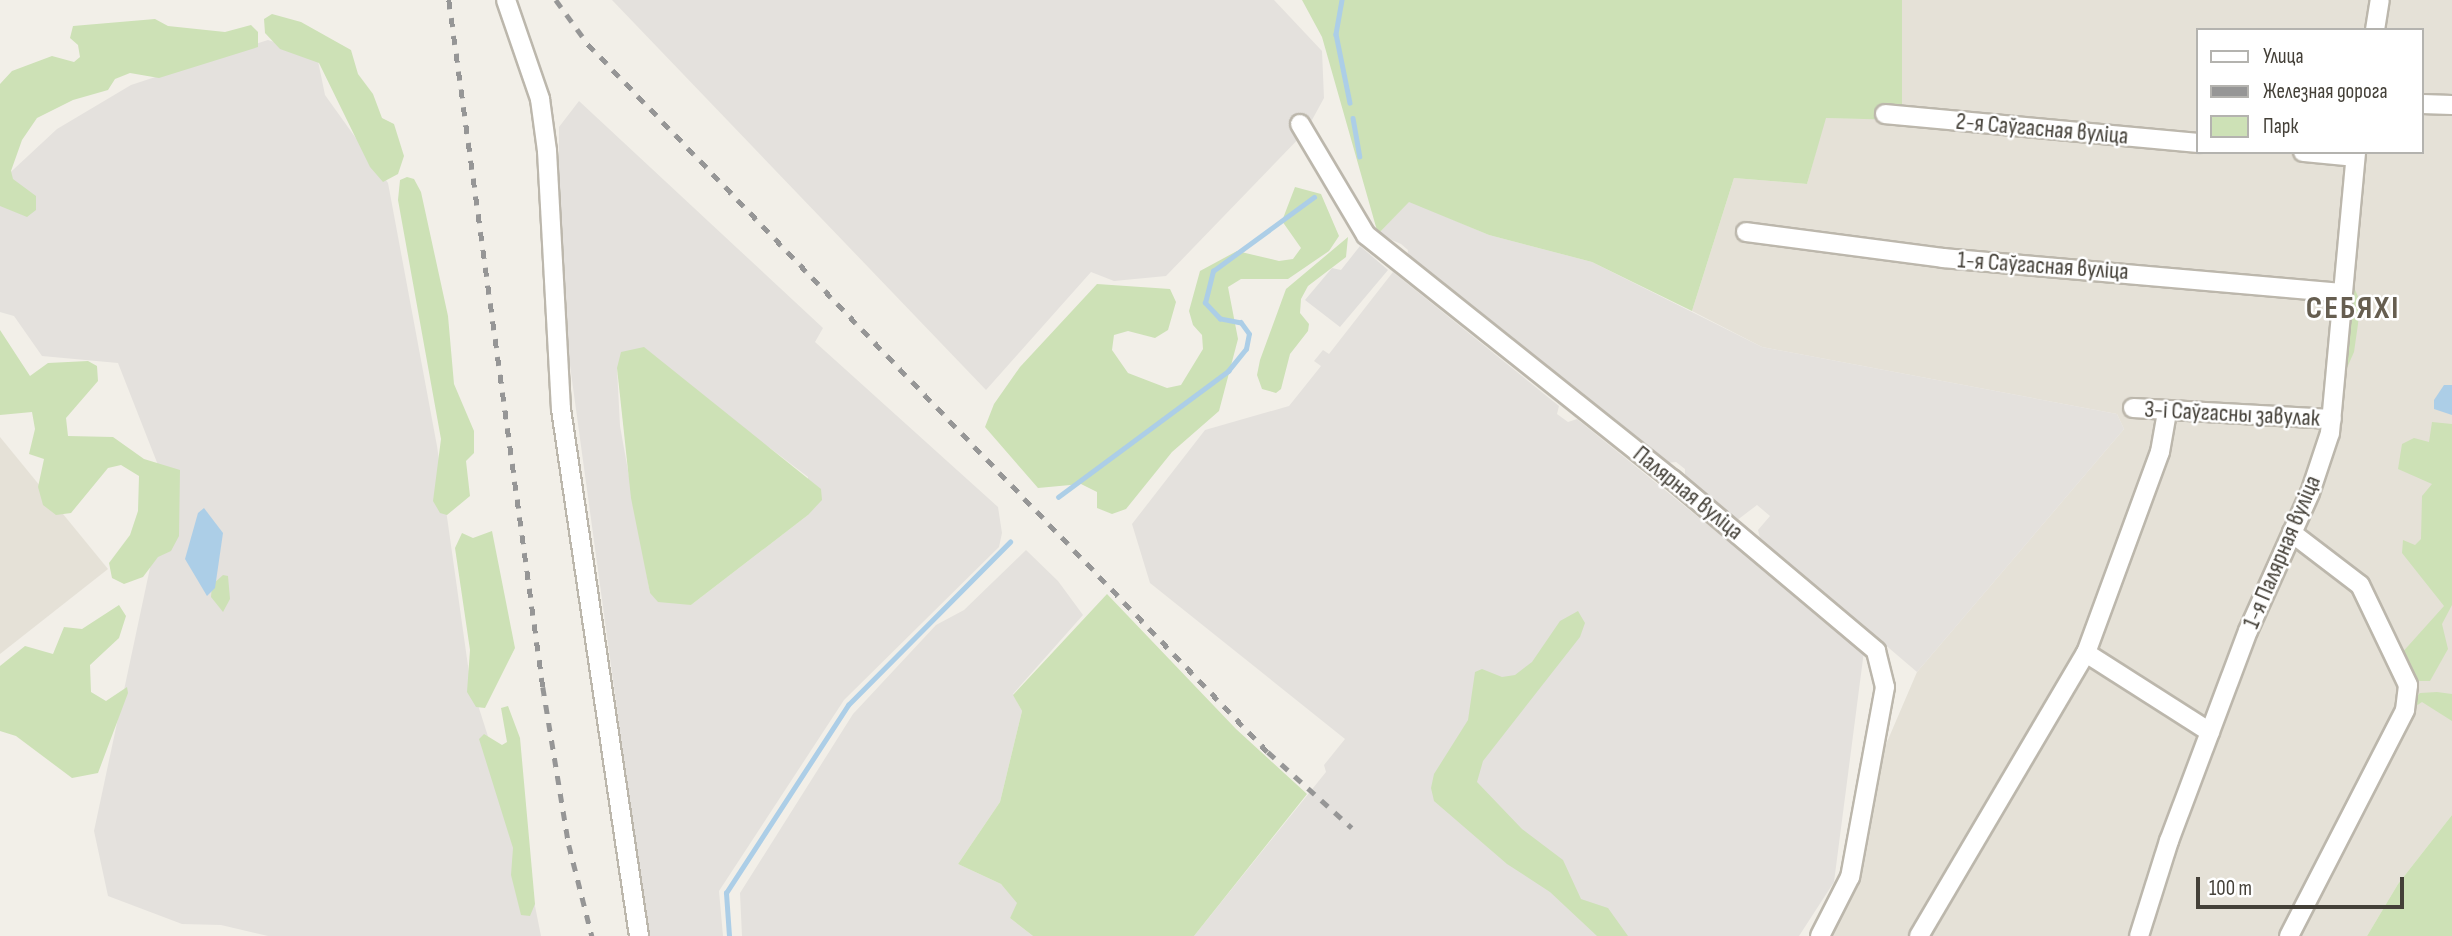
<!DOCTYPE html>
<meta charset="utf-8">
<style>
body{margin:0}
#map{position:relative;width:2452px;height:936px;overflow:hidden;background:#f2efe8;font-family:"Sofia Sans Condensed",sans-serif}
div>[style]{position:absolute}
.residential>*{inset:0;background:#e5e1d7}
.industrial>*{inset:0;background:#e4e1dd}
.green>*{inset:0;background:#cde1b6}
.parking>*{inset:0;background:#e1dfdc}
.water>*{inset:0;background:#accee7}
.stream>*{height:4.5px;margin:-2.25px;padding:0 2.25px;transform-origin:2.25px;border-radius:2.25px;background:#accee7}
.roads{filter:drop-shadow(2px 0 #bcb7ac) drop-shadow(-2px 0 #bcb7ac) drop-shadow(0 2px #bcb7ac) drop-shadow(0 -2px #bcb7ac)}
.minor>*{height:18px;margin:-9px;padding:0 9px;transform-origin:9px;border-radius:9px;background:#fff}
.rail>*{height:4.5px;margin-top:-2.25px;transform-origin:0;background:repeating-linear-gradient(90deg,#969696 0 9px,transparent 0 18px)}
span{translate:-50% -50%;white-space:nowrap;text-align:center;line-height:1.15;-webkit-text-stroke:5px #fff;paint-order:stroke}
.street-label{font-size:24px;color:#444038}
.district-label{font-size:32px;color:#665e50;font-weight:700;letter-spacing:2px}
.legend{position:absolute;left:2196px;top:28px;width:228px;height:126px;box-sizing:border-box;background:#fff;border:2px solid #b4b3af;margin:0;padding:9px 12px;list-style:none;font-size:21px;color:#444038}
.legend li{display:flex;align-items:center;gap:14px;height:35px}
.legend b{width:35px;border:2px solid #b4b3af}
.scale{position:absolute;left:2196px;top:877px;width:208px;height:32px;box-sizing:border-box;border:4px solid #444038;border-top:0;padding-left:9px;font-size:21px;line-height:24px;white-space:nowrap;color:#444038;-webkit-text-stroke:5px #fff;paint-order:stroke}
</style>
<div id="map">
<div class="residential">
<div style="clip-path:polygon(evenodd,1902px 0,2452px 0,2452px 815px,2398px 884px,2367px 936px,1833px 936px,1857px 883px,1881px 756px,1917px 672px,2124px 429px,2117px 414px,1762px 347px,1692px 311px,1734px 178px,1807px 184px,1825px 118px,1901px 119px,1902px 0,2198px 30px,2422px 30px,2422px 152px,2198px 152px,2198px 30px)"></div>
<div style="clip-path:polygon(0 437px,108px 569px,0 654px)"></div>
</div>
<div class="industrial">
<div style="clip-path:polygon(612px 0,1274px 0,1322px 51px,1324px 98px,1306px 131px,1166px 276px,1114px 281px,1091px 272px,986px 390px)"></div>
<div style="clip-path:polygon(268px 40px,317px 56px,325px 95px,388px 183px,437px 446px,470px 680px,523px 846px,541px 936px,268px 936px,221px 925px,182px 924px,108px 896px,94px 831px,167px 488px,118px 363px,42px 356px,14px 316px,0 312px,0 182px,57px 129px,131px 85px)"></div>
<div style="clip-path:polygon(evenodd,579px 101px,823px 328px,815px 342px,998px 507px,1002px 533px,999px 547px,844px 700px,719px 891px,723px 936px,648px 936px,559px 285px,559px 127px,579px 101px,617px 368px,770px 448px,808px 477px,808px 515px,691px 605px,650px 593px,620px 426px,617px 368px)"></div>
<div style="clip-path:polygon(1409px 201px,1489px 235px,1592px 262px,1762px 347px,2117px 414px,2124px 429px,1917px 672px,1760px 538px,1758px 530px,1770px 516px,1757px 505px,1736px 521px,1685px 478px,1685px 469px,1676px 462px,1667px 463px,1407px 259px,1408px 250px,1401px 244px,1378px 234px)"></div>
<div style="clip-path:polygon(1393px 272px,1559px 406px,1557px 414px,1568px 422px,1577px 419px,1864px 651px,1834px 882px,1799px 936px,1194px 936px,1326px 772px,1324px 765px,1345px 739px,1150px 583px,1132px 524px,1205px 430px,1289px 406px,1321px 366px,1314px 361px,1323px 350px,1329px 354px)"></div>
<div style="clip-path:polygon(1026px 550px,1058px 581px,1083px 615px,1013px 694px,1022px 711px,1000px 802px,958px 864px,1001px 884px,1018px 903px,1010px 918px,1033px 936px,742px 936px,740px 893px,853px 714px,936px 625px,964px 610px)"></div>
</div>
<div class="green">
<div style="clip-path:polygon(1302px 0,1902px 0,1902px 120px,1826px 118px,1807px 184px,1734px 178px,1692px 311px,1592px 262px,1489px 235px,1409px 202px,1378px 234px,1322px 37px)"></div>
<div style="clip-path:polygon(272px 14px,301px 22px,351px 50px,358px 74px,373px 94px,382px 118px,394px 124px,404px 156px,398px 174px,383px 182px,370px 167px,319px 63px,280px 49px,265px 33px,264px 19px)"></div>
<div style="clip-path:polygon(155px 19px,168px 26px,225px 32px,251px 25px,258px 32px,258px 47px,159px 78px,130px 73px,115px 79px,108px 90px,73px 100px,37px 118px,22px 140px,11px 171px,13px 179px,36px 196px,36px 210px,27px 217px,0 206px,0 84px,12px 71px,52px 56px,74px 62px,80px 57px,78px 45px,70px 38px,73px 26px)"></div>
<div style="clip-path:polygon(407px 177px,414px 179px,421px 192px,448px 316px,454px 384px,474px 431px,474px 453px,466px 461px,470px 496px,447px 515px,440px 513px,433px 501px,441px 439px,398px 200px,400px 180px)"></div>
<div style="clip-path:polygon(1295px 187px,1321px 194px,1339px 236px,1329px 251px,1288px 279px,1241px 279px,1228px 287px,1238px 339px,1219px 411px,1172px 452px,1126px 509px,1112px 514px,1097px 508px,1097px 492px,1081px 484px,1038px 488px,985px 427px,994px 404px,1020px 367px,1097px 284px,1170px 289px,1176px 302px,1168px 330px,1155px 338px,1128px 331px,1114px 335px,1112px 350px,1128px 373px,1167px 388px,1181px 385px,1203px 349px,1202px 335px,1193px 325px,1189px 311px,1200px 271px,1237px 251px,1279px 261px,1293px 259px,1301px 248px,1282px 221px)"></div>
<div style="clip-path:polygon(1348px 237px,1346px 257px,1308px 286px,1301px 299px,1300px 313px,1309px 324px,1308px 331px,1290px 354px,1281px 389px,1276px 393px,1262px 389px,1257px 375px,1260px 360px,1286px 289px)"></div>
<div style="clip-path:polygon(2352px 283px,2360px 301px,2358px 324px,2354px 352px,2338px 388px)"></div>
<div style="clip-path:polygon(0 330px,30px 376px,48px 363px,88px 361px,97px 366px,98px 381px,66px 418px,68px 436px,113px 437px,144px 459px,180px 470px,179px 536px,171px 551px,158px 557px,143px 577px,124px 584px,112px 578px,109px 563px,130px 535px,138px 511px,139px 476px,121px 465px,108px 468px,71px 513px,56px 515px,43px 505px,38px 487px,44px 459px,29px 454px,35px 429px,32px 412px,0 415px)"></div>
<div style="clip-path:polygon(644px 347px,821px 489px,822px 500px,808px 515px,691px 605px,658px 602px,650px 593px,631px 498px,617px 368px,621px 352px)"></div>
<div style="clip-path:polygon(2432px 422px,2452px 424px,2452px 605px,2442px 624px,2448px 649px,2430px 681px,2420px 681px,2411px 677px,2400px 655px,2444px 606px,2402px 553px,2403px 540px,2415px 545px,2421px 539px,2422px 496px,2432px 484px,2398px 469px,2402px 444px,2414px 438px,2429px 442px)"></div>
<div style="clip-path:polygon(492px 531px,515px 648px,485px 708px,476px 707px,467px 692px,470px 650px,455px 548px,462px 533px,473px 538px)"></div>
<div style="clip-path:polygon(223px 575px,228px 576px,230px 599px,223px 612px,211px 597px,212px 585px)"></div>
<div style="clip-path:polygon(1107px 594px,1236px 729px,1307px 794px,1194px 936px,1033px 936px,1010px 918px,1017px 903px,1001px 884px,958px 864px,1000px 802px,1022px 711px,1013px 695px)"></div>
<div style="clip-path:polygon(119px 605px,126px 616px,119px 638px,90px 665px,91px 692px,106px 701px,127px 687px,128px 693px,98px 773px,72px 778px,16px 736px,0 731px,0 666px,25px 646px,53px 654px,64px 627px,82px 629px)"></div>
<div style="clip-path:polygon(1578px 611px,1585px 623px,1580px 637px,1483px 761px,1477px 782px,1522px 829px,1563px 860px,1581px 899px,1608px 908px,1628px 936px,1597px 936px,1550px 892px,1507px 864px,1434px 801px,1431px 788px,1434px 774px,1468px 720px,1475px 672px,1482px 669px,1502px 677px,1515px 675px,1532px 662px,1560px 621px)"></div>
<div style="clip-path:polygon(2437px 692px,2452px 694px,2452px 721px,2422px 702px,2416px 706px,2415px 698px,2420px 693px)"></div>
<div style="clip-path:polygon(508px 706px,520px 738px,535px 904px,530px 916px,521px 915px,511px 875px,513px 848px,479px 739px,484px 734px,502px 745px,507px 742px,501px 708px)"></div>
<div style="clip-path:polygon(2452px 815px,2452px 936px,2367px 936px,2398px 884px)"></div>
</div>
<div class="parking">
<div style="clip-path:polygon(1360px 246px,1388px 270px,1340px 327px,1305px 300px,1332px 268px,1341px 270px)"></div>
</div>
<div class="water">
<div style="clip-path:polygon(2444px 385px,2452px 385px,2452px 415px,2434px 409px,2434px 400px)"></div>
<div style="clip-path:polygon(204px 508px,223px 533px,215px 588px,207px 596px,185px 559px,198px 513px)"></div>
</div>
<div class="stream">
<div style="left:1342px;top:0;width:35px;rotate:100deg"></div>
<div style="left:1336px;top:34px;width:70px;rotate:78.5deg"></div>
<div style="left:1353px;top:118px;width:39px;rotate:80deg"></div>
<div style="left:1058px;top:497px;width:212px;rotate:-36.5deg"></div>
<div style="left:1228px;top:371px;width:28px;rotate:-51deg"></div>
<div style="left:1246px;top:349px;width:15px;rotate:-79deg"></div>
<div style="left:1249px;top:334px;width:14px;rotate:-126deg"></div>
<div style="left:1241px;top:323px;width:21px;rotate:-169deg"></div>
<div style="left:1220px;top:319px;width:22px;rotate:-133deg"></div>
<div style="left:1205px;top:303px;width:33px;rotate:-76deg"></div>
<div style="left:1213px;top:271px;width:125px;rotate:-36.2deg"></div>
<div style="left:729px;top:936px;width:43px;rotate:-94deg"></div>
<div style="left:726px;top:893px;width:224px;rotate:-57deg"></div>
<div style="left:848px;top:705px;width:230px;rotate:-45.2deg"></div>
</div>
<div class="roads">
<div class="minor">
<div style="left:506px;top:0;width:105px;rotate:71deg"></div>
<div style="left:540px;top:99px;width:52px;rotate:82.3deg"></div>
<div style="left:547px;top:151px;width:258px;rotate:86.9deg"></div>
<div style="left:561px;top:409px;width:533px;rotate:81.58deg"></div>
<div style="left:2375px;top:30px;width:30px;rotate:-81deg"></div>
<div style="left:2422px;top:104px;width:30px;rotate:2deg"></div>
<div style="left:1885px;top:114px;width:314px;rotate:5.3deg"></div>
<div style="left:1300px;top:124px;width:129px;rotate:59.3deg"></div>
<div style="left:1366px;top:235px;width:391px;rotate:38.6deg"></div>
<div style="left:1672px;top:479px;width:267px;rotate:40.1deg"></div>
<div style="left:1876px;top:651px;width:37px;rotate:76deg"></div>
<div style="left:1885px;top:687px;width:193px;rotate:100.4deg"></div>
<div style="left:1850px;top:877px;width:66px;rotate:117deg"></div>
<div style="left:2303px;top:152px;width:52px;rotate:5.5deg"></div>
<div style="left:1746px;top:232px;width:199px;rotate:7.5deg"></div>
<div style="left:1943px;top:258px;width:400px;rotate:5deg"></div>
<div style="left:2133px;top:408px;width:199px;rotate:3.2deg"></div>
<div style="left:2086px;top:653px;width:147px;rotate:32.5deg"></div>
<div style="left:1919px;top:936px;width:329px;rotate:-59.5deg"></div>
<div style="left:2086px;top:653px;width:214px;rotate:-69.8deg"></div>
<div style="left:2160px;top:452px;width:40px;rotate:-80deg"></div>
<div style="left:2139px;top:936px;width:100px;rotate:-72.5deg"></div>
<div style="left:2169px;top:841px;width:224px;rotate:-69.4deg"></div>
<div style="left:2248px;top:631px;width:151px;rotate:-65.8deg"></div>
<div style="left:2310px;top:493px;width:63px;rotate:-71.6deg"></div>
<div style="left:2330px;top:433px;width:282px;rotate:-84.7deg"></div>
<div style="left:2289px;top:936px;width:254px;rotate:-62.8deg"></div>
<div style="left:2405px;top:710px;width:25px;rotate:-83deg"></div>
<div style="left:2408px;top:685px;width:111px;rotate:-115.6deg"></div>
<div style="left:2360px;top:585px;width:86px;rotate:-142.6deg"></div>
</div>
</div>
<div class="rail">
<div style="left:449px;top:0;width:693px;rotate:82.21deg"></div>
<div style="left:543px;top:687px;width:160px;rotate:80.7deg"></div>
<div style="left:569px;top:845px;width:94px;rotate:75.8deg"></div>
<div style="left:556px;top:0;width:54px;rotate:54deg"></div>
<div style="left:588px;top:44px;width:982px;rotate:46.16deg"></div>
<div style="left:1268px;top:752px;width:113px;rotate:42.1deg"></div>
</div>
<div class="street-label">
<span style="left:2042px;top:129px;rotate:5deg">2-я Саўгасная вуліца</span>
<span style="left:2043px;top:266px;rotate:4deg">1-я Саўгасная вуліца</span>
<span style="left:2232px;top:414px;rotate:3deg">3-і Саўгасны завулак</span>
<span style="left:1688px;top:493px;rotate:39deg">Палярная вуліца</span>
<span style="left:2282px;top:552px;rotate:-67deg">1-я Палярная вуліца</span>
</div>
<div class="district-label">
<span style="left:2353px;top:309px">СЕБЯХІ</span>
</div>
<ul class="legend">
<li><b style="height:9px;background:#fff"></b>Улица</li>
<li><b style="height:9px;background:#969696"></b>Железная дорога</li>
<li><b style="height:19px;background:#cde1b6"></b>Парк</li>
</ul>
<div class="scale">100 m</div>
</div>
